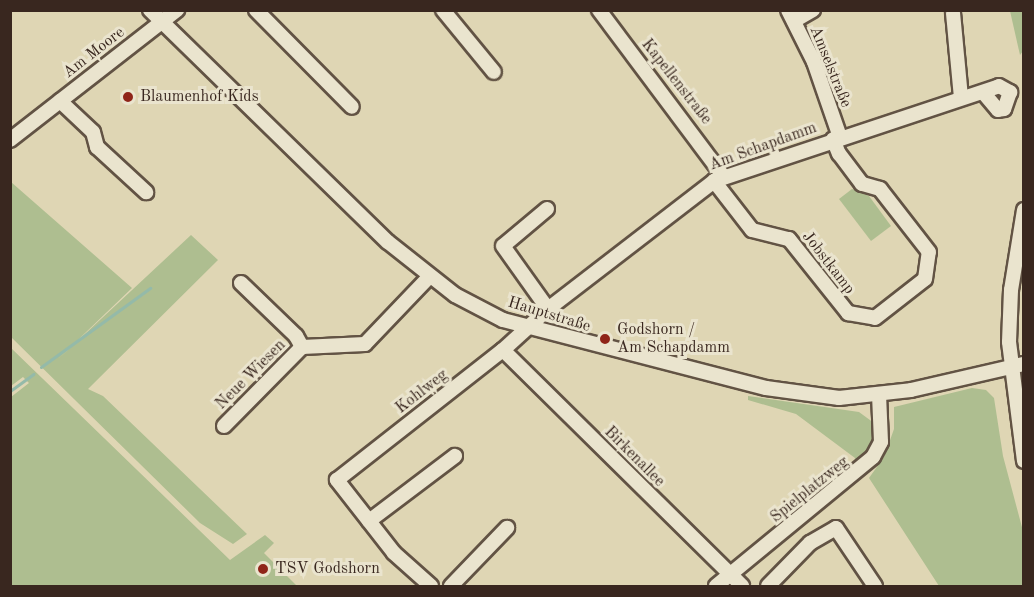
<!DOCTYPE html>
<meta charset="utf-8">
<style>
body{margin:0}
#map{position:relative;width:1034px;height:597px;overflow:hidden;background:#dfd6b4;font-family:"Old Standard TT",serif}
div>[style]{position:absolute}
.green>*{inset:0;background:#aebe90}
.stream>*{height:3px;margin:-1.5px;padding:0 1.5px;transform-origin:1.5px;border-radius:1.5px;background:#94baa9}
.roads{filter:drop-shadow(2px 0 #625344) drop-shadow(-2px 0 #625344) drop-shadow(0 2px #625344) drop-shadow(0 -2px #625344)}
.minor>*{height:14px;margin:-7px;padding:0 7px;transform-origin:7px;border-radius:7px;background:#eae4ce}
.dots>*{width:16px;height:16px;translate:-50% -50%;box-sizing:border-box;border:3px solid #eae4ce;border-radius:50%}
span{translate:-50% -50%;white-space:nowrap;text-align:center;line-height:1.15;-webkit-text-stroke:6px #eae4ce;paint-order:stroke}
.street-label{font-size:16px;color:#39271f}
.poi-label{font-size:16px;color:#39271f}
.left{translate:0 -50%;text-align:left}
.frame{position:absolute;inset:0;border:12px solid #39271f;pointer-events:none}
</style>
<div id="map">
<div class="green">
<div style="clip-path:polygon(1010px 11px,1023px 11px,1023px 51px,1020px 55px)"></div>
<div style="clip-path:polygon(11px 182px,132px 288px,57px 360px,191px 235px,218px 260px,88px 389px,103px 396px,247px 534px,233px 544px,200px 523px,11px 337px)"></div>
<div style="clip-path:polygon(852px 189px,869px 196px,891px 226px,871px 241px,839px 199px)"></div>
<div style="clip-path:polygon(11px 348px,230px 560px,265px 535px,274px 543px,264px 553px,297px 586px,11px 586px,11px 397px,29px 383px,23px 377px,11px 386px)"></div>
<div style="clip-path:polygon(972px 388px,986px 390px,994px 398px,1003px 456px,1023px 531px,1023px 586px,939px 586px,869px 478px,884px 457px,894px 429px,894px 407px)"></div>
<div style="clip-path:polygon(748px 396px,859px 412px,874px 423px,873px 443px,854px 466px,855px 458px,796px 414px,748px 400px)"></div>
</div>
<div class="stream">
<div style="left:41px;top:367px;width:135px;rotate:-35.9deg"></div>
<div style="left:10px;top:391px;width:29px;rotate:-36deg"></div>
</div>
<div class="roads">
<div class="minor">
<div style="left:150px;top:10px;width:332px;rotate:44.3deg"></div>
<div style="left:388px;top:242px;width:85px;rotate:38.3deg"></div>
<div style="left:455px;top:295px;width:54px;rotate:27.5deg"></div>
<div style="left:503px;top:320px;width:272px;rotate:14.5deg"></div>
<div style="left:766px;top:388px;width:74px;rotate:7.8deg"></div>
<div style="left:839px;top:398px;width:72px;rotate:-6.3deg"></div>
<div style="left:911px;top:390px;width:116px;rotate:-13deg"></div>
<div style="left:256px;top:10px;width:136px;rotate:45.3deg"></div>
<div style="left:443px;top:10px;width:80px;rotate:50.6deg"></div>
<div style="left:599px;top:10px;width:207px;rotate:53.2deg"></div>
<div style="left:788px;top:10px;width:58px;rotate:63.4deg"></div>
<div style="left:814px;top:62px;width:79px;rotate:70.9deg"></div>
<div style="left:953px;top:13px;width:85px;rotate:84.6deg"></div>
<div style="left:794px;top:21px;width:22px;rotate:-30deg"></div>
<div style="left:60px;top:101px;width:45px;rotate:43.2deg"></div>
<div style="left:93px;top:132px;width:16px;rotate:75deg"></div>
<div style="left:97px;top:147px;width:67px;rotate:42.6deg"></div>
<div style="left:10px;top:140px;width:212px;rotate:-37.9deg"></div>
<div style="left:714px;top:181px;width:62px;rotate:52.2deg"></div>
<div style="left:752px;top:230px;width:38px;rotate:14deg"></div>
<div style="left:789px;top:239px;width:95px;rotate:51.4deg"></div>
<div style="left:848px;top:313px;width:27px;rotate:10deg"></div>
<div style="left:875px;top:318px;width:63px;rotate:-38deg"></div>
<div style="left:925px;top:279px;width:27px;rotate:-82deg"></div>
<div style="left:929px;top:252px;width:80px;rotate:-127.9deg"></div>
<div style="left:880px;top:189px;width:19px;rotate:-164deg"></div>
<div style="left:862px;top:184px;width:38px;rotate:-127deg"></div>
<div style="left:839px;top:154px;width:16px;rotate:-112deg"></div>
<div style="left:547px;top:209px;width:57px;rotate:139.9deg"></div>
<div style="left:503px;top:246px;width:77px;rotate:54.5deg"></div>
<div style="left:1024px;top:210px;width:81px;rotate:99.2deg"></div>
<div style="left:1011px;top:290px;width:52px;rotate:92.2deg"></div>
<div style="left:1009px;top:342px;width:120px;rotate:82.8deg"></div>
<div style="left:241px;top:283px;width:76px;rotate:43.9deg"></div>
<div style="left:296px;top:336px;width:13px;rotate:61deg"></div>
<div style="left:503px;top:350px;width:336px;rotate:44.6deg"></div>
<div style="left:224px;top:426px;width:111px;rotate:-45.4deg"></div>
<div style="left:302px;top:347px;width:63px;rotate:-2.7deg"></div>
<div style="left:365px;top:344px;width:93px;rotate:-46.3deg"></div>
<div style="left:369px;top:521px;width:108px;rotate:-37.1deg"></div>
<div style="left:431px;top:586px;width:50px;rotate:-138.3deg"></div>
<div style="left:394px;top:553px;width:93px;rotate:-128deg"></div>
<div style="left:337px;top:480px;width:211px;rotate:-38.1deg"></div>
<div style="left:503px;top:350px;width:61px;rotate:-42.3deg"></div>
<div style="left:548px;top:309px;width:210px;rotate:-37.6deg"></div>
<div style="left:714px;top:181px;width:300px;rotate:-18.4deg"></div>
<div style="left:999px;top:86px;width:13px;rotate:29deg"></div>
<div style="left:1010px;top:92px;width:18px;rotate:109deg"></div>
<div style="left:1004px;top:109px;width:6px;rotate:171deg"></div>
<div style="left:998px;top:110px;width:23px;rotate:-130deg"></div>
<div style="left:451px;top:586px;width:81px;rotate:-46deg"></div>
<div style="left:716px;top:586px;width:203px;rotate:-39.4deg"></div>
<div style="left:873px;top:457px;width:17px;rotate:-62deg"></div>
<div style="left:881px;top:442px;width:47px;rotate:-92.4deg"></div>
<div style="left:768px;top:586px;width:60px;rotate:-45.7deg"></div>
<div style="left:810px;top:543px;width:30px;rotate:-30deg"></div>
<div style="left:836px;top:528px;width:70px;rotate:56.1deg"></div>
</div>
</div>
<div class="dots">
<div style="left:128px;top:97px;background:#8f2418"></div>
<div style="left:605px;top:339px;background:#8f2418"></div>
<div style="left:263px;top:569px;background:#8f2418"></div>
</div>
<div class="street-label">
<span style="left:94px;top:53px;rotate:-38deg">Am Moore</span>
<span style="left:830px;top:67px;rotate:68deg">Amselstraße</span>
<span style="left:676px;top:82px;rotate:52deg">Kapellenstraße</span>
<span style="left:763px;top:147px;rotate:-20deg">Am Schapdamm</span>
<span style="left:828px;top:263px;rotate:52deg">Jobstkamp</span>
<span style="left:549px;top:315px;rotate:17deg">Hauptstraße</span>
<span style="left:251px;top:375px;rotate:-45deg">Neue Wiesen</span>
<span style="left:422px;top:392px;rotate:-38deg">Kohlweg</span>
<span style="left:634px;top:457px;rotate:45deg">Birkenallee</span>
<span style="left:810px;top:490px;rotate:-39deg">Spielplatzweg</span>
</div>
<div class="poi-label">
<span class="left" style="left:140px;top:97px">Blaumenhof Kids</span>
<span class="left" style="left:617px;top:339px">Godshorn /<br>Am Schapdamm</span>
<span class="left" style="left:275px;top:569px">TSV Godshorn</span>
</div>
<div class="frame"></div>
</div>
